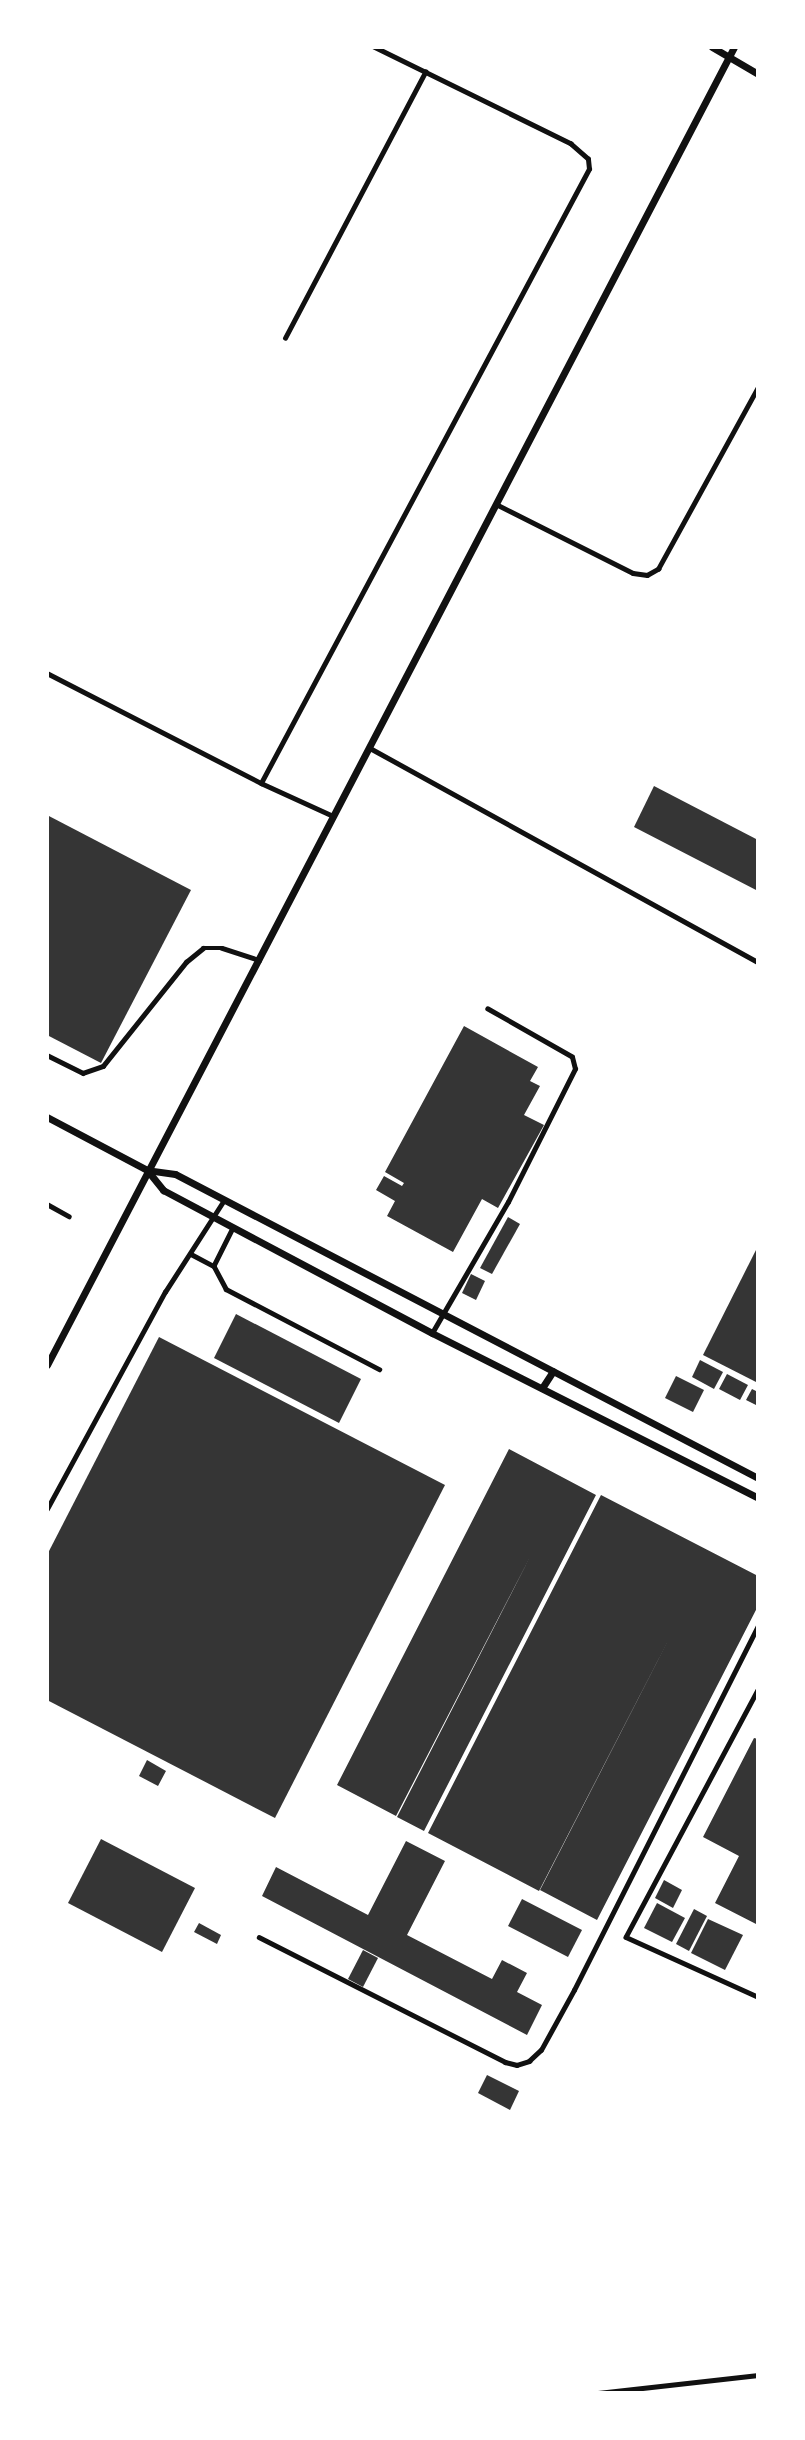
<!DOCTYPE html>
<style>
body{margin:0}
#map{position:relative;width:805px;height:2440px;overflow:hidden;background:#fff;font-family:Barlow,sans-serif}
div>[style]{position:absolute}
.building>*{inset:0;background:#353535}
.service>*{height:4.5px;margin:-2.25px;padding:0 2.25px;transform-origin:2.25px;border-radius:2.25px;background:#111}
.minor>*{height:7px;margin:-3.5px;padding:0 3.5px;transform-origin:3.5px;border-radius:3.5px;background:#111}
span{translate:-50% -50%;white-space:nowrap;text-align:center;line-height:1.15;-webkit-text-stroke:5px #fff;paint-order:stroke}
.frame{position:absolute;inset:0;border:49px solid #fff;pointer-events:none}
</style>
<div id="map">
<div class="building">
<div style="clip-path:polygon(654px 786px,758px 840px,758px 891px,634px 827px)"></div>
<div style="clip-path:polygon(47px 815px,191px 890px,101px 1063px,47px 1035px)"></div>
<div style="clip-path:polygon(464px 1026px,538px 1067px,530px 1081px,540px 1086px,524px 1115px,544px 1125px,498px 1208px,482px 1199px,453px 1252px,387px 1216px,395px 1201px,376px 1190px,384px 1176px,402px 1186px,404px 1183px,385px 1172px)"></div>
<div style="clip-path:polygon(508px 1217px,520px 1224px,492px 1274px,480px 1268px)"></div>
<div style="clip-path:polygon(758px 1246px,758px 1383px,703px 1355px)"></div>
<div style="clip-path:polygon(471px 1274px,485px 1281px,476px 1300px,462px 1293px)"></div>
<div style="clip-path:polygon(236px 1314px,361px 1379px,339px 1423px,214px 1358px)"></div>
<div style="clip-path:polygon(159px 1337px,445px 1485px,275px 1818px,47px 1700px,47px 1555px)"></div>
<div style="clip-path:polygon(700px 1360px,723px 1372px,714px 1389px,692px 1377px)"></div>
<div style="clip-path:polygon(727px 1374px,748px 1385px,740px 1400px,719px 1389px)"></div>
<div style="clip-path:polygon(676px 1376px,704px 1390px,693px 1412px,665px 1398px)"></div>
<div style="clip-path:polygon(752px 1389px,758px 1392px,758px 1406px,746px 1400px)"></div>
<div style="clip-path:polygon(509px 1449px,596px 1495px,424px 1831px,397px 1817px,531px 1555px,396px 1816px,337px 1785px)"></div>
<div style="clip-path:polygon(601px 1495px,758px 1576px,758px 1606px,597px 1920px,540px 1890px,674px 1629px,539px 1891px,428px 1833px)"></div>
<div style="clip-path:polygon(754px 1738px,758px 1739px,758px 1925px,715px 1903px,739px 1856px,703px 1837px)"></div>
<div style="clip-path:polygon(147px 1760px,166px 1771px,158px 1786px,139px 1776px)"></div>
<div style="clip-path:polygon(101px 1839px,195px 1888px,162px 1952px,68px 1903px)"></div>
<div style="clip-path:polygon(406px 1841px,445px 1861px,407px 1935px,492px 1979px,502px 1960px,527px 1973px,517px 1992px,542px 2005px,527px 2035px,262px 1896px,276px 1867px,368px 1915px)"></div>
<div style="clip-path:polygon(664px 1880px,682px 1890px,673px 1908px,655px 1898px)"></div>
<div style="clip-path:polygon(522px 1899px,582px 1930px,568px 1957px,508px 1926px)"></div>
<div style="clip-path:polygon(657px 1903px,685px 1918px,672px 1942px,644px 1928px)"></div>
<div style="clip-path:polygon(694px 1909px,707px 1916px,689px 1951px,676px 1944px)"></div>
<div style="clip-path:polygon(708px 1919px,743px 1935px,725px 1970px,691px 1953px)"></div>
<div style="clip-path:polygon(199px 1923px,221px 1935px,217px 1944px,194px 1932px)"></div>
<div style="clip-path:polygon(363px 1950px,378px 1958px,363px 1987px,348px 1979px)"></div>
<div style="clip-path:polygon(487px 2075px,519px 2091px,510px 2110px,478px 2093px)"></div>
</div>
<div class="service">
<div style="left:285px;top:338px;width:301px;rotate:-62.2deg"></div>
<div style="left:496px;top:504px;width:153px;rotate:26.7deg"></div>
<div style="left:633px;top:573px;width:14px;rotate:8deg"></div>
<div style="left:647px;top:575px;width:13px;rotate:-29deg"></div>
<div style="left:658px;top:569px;width:208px;rotate:-61.2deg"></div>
<div style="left:47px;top:673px;width:241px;rotate:27.2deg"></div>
<div style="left:261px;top:783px;width:79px;rotate:24.6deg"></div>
<div style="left:370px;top:748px;width:443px;rotate:28.9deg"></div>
<div style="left:261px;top:783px;width:696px;rotate:-61.89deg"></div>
<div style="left:589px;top:169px;width:10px;rotate:-96deg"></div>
<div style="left:588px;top:159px;width:23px;rotate:-139deg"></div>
<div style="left:571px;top:144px;width:220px;rotate:-153.8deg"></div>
<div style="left:47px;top:1055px;width:40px;rotate:26.6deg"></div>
<div style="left:83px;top:1073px;width:21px;rotate:-19deg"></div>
<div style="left:103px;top:1066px;width:133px;rotate:-51.4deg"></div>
<div style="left:186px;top:962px;width:22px;rotate:-39deg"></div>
<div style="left:203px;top:948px;width:19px"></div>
<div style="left:222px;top:948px;width:39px;rotate:18deg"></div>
<div style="left:47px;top:1204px;width:25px;rotate:29deg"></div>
<div style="left:233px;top:1228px;width:42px;rotate:116.6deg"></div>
<div style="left:214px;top:1266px;width:26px;rotate:62deg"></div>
<div style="left:226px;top:1289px;width:173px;rotate:27.6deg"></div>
<div style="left:191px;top:1254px;width:26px;rotate:28deg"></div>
<div style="left:432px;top:1333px;width:151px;rotate:-59.9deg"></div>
<div style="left:508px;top:1202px;width:149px;rotate:-63.3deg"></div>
<div style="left:575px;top:1069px;width:12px;rotate:-104deg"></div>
<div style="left:572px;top:1057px;width:97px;rotate:-150.3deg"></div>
<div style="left:47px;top:1509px;width:247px;rotate:-61.5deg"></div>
<div style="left:165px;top:1292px;width:109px;rotate:-57.3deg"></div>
<div style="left:758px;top:1690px;width:280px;rotate:118.1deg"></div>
<div style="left:626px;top:1937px;width:145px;rotate:24.4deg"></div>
<div style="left:259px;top:1937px;width:276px;rotate:26.9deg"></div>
<div style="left:505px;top:2062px;width:12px;rotate:14deg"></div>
<div style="left:517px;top:2065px;width:13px;rotate:-18deg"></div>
<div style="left:529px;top:2061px;width:16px;rotate:-43deg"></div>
<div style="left:541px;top:2050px;width:68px;rotate:-61.2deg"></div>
<div style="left:574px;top:1990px;width:409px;rotate:-63.2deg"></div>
<div style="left:598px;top:2393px;width:161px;rotate:-6.4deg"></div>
</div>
<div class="minor">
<div style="left:712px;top:47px;width:53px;rotate:30.4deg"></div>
<div style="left:47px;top:1117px;width:113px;rotate:27.9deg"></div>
<div style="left:47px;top:1365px;width:1486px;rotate:-62.47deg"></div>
<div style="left:542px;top:1388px;width:20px;rotate:-57deg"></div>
<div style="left:758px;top:1478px;width:657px;rotate:-152.46deg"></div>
<div style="left:175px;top:1174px;width:28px;rotate:-172deg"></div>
<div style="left:147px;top:1170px;width:26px;rotate:51deg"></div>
<div style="left:163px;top:1190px;width:305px;rotate:28deg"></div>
<div style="left:432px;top:1333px;width:365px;rotate:26.8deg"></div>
</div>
<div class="frame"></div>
</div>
